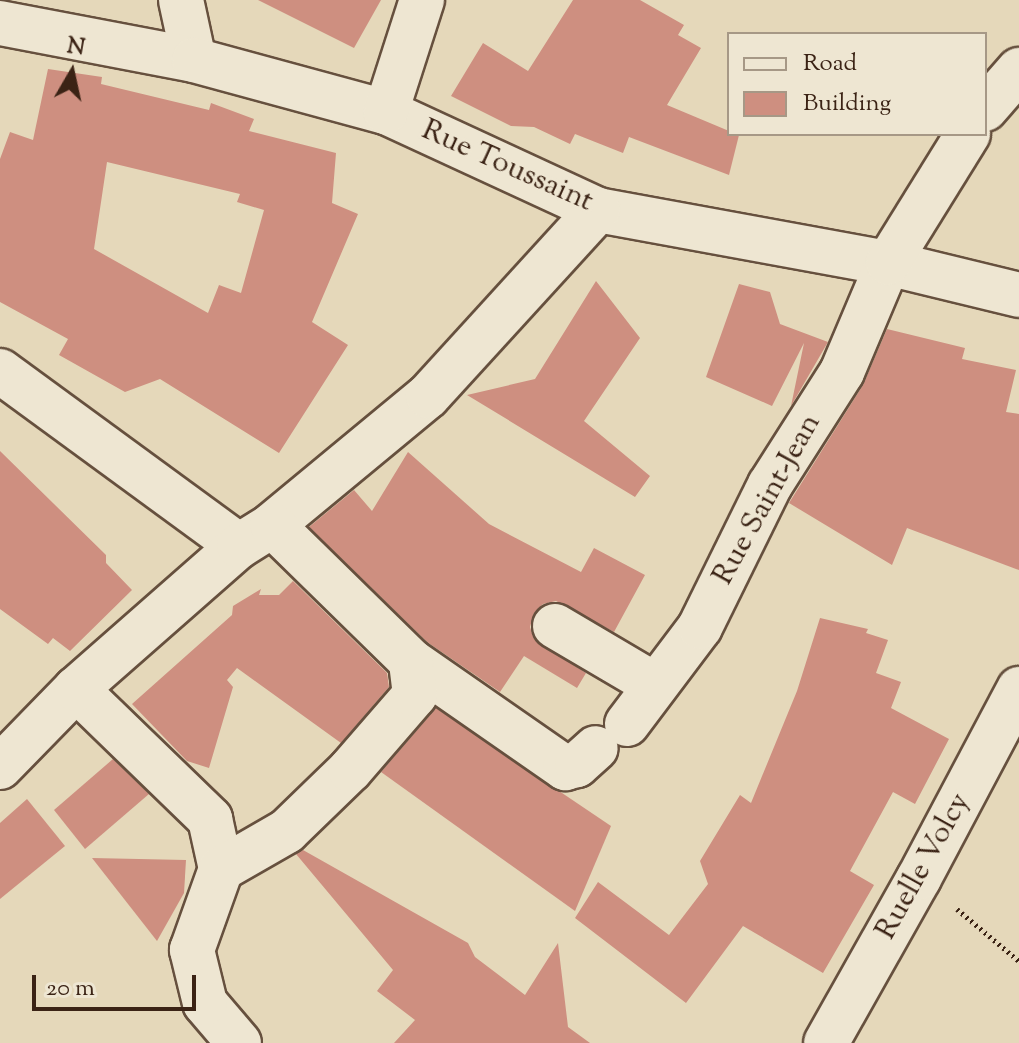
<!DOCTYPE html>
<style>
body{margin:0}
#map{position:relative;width:1019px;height:1043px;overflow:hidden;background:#e5d8ba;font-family:"Sorts Mill Goudy",serif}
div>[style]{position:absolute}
.building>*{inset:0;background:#ce8f80}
.path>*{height:5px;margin-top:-2.5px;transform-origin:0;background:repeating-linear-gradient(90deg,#3b2315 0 2px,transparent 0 6px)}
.roads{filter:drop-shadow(2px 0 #66503e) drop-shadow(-2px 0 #66503e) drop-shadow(0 2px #66503e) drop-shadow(0 -2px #66503e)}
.minor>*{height:44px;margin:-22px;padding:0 22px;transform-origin:22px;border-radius:22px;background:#eee6d2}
span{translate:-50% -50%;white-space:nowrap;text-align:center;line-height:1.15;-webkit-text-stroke:6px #eee6d2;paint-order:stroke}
.street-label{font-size:30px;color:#3b2315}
.legend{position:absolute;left:727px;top:32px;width:260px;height:104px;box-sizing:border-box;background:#eee6d2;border:2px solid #a69886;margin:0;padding:10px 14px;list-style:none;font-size:24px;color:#3b2315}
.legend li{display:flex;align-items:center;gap:16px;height:40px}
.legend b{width:40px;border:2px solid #a69886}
.north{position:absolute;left:32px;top:32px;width:80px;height:80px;-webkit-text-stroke:6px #eee6d2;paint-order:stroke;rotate:9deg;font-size:22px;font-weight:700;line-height:32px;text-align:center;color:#3b2315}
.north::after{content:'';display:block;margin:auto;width:28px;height:36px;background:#3b2315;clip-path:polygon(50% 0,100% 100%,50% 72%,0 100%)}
.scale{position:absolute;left:32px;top:975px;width:164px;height:36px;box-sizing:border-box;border:4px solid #3b2315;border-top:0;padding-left:10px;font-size:24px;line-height:28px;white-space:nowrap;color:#3b2315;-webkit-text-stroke:6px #eee6d2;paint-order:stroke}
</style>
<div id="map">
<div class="building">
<div style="clip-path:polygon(258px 0,381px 0,354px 48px)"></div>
<div style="clip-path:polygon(573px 0,640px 0,684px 25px,678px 35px,701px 48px,667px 105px,729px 131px,729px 134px,739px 135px,729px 175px,629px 137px,623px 153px,575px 134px,570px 144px,534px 127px,511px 126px,451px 96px,483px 43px,528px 71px)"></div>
<div style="clip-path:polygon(evenodd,48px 69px,102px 77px,101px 84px,209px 110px,211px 103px,254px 119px,249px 131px,336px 153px,332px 203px,358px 214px,312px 322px,348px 345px,279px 453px,160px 379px,125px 392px,59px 355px,68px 339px,0 302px,0 159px,10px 132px,33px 140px,48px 69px,107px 162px,240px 194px,237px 202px,264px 210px,241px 293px,219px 285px,208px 313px,94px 249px,107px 162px)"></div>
<div style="clip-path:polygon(596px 281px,640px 338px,584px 421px,650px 476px,635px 497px,467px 395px,535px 379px)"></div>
<div style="clip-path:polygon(739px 284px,770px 292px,780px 324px,828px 342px,791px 406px,804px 343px,772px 406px,706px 377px)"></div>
<div style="clip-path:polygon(887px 329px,965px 348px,962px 359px,1016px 370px,1006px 412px,1019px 414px,1019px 570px,907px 528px,892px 565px,789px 503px,863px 385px)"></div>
<div style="clip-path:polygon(0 451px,106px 555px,106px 563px,132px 590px,70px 651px,53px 638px,48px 644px,0 609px)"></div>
<div style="clip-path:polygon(408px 452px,489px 524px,581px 572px,594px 548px,645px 575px,614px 632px,556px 601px,543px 604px,534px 613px,530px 627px,534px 639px,586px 673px,577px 688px,524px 656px,500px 692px,427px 642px,309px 527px,354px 490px,372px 511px)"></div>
<div style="clip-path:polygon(293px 581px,387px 673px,389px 687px,341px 743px,237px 668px,227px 680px,233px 687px,209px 768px,187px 761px,132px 704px,232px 615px,233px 606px,261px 589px,259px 595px,279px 595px)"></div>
<div style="clip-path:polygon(820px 618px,868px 629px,866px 633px,888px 640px,876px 673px,901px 682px,891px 708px,949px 739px,915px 804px,893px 792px,850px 871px,874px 885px,823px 973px,743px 926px,686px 1003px,575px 918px,598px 882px,669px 935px,708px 884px,700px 861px,740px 795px,751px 803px,797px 691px)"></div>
<div style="clip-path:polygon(436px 708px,611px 826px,575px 911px,381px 772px)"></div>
<div style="clip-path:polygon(113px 759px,149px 794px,85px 849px,54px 810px)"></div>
<div style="clip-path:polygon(27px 799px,65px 846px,0 899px,0 823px)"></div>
<div style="clip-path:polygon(303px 850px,468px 943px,475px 957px,525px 995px,558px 943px,568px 1027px,590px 1043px,394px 1043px,415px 1020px,377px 991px,393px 970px,296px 854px)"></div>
<div style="clip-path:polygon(92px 858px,186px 860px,184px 893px,157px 941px)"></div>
</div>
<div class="path">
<div style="left:957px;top:909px;width:81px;rotate:40deg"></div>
</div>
<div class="roads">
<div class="minor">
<div style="left:181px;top:0;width:61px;rotate:77.8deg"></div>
<div style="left:0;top:23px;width:197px;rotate:10.8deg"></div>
<div style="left:194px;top:60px;width:199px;rotate:15.2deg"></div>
<div style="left:386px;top:112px;width:234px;rotate:24.8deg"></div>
<div style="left:598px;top:210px;width:295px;rotate:10.4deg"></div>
<div style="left:888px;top:263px;width:135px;rotate:13.7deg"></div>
<div style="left:985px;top:109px;width:52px;rotate:-48.9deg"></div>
<div style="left:386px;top:112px;width:118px;rotate:-72.2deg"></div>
<div style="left:0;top:371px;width:296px;rotate:36.2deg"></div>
<div style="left:555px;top:626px;width:116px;rotate:30.5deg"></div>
<div style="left:411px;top:661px;width:188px;rotate:34.8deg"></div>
<div style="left:565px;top:768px;width:12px;rotate:-14deg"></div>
<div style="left:577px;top:765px;width:25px;rotate:-42deg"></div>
<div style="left:76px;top:689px;width:187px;rotate:44.1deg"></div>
<div style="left:210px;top:819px;width:51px;rotate:77.6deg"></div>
<div style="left:627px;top:724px;width:121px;rotate:-53deg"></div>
<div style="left:700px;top:627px;width:158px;rotate:-63.8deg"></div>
<div style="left:770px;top:485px;width:134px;rotate:-57.5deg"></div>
<div style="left:842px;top:372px;width:118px;rotate:-67.1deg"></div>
<div style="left:888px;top:263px;width:152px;rotate:-58.2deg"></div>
<div style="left:0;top:767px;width:109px;rotate:-45.7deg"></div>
<div style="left:76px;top:689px;width:217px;rotate:-41.3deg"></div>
<div style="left:239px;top:546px;width:39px;rotate:-32deg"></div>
<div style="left:272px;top:525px;width:202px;rotate:-39.6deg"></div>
<div style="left:428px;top:396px;width:252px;rotate:-47.6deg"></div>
<div style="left:239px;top:1043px;width:52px;rotate:-130.4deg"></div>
<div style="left:205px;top:1003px;width:55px;rotate:-103.8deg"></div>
<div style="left:192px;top:950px;width:86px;rotate:-70.3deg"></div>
<div style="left:221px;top:869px;width:76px;rotate:-29.9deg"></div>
<div style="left:287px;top:831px;width:88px;rotate:-44.1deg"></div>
<div style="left:350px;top:770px;width:99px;rotate:-49.1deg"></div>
<div style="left:415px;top:695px;width:34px;rotate:-97deg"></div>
<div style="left:411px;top:661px;width:194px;rotate:-135.6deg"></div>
<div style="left:826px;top:1043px;width:189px;rotate:-60.6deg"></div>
<div style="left:919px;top:878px;width:214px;rotate:-62.1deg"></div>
</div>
</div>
<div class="street-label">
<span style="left:507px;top:167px;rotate:24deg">Rue Toussaint</span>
<span style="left:768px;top:500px;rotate:-61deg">Rue Saint-Jean</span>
<span style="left:924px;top:867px;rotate:-61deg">Ruelle Volcy</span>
</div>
<ul class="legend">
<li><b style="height:10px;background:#eee6d2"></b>Road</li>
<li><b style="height:22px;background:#ce8f80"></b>Building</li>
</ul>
<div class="north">N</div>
<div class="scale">20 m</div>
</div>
